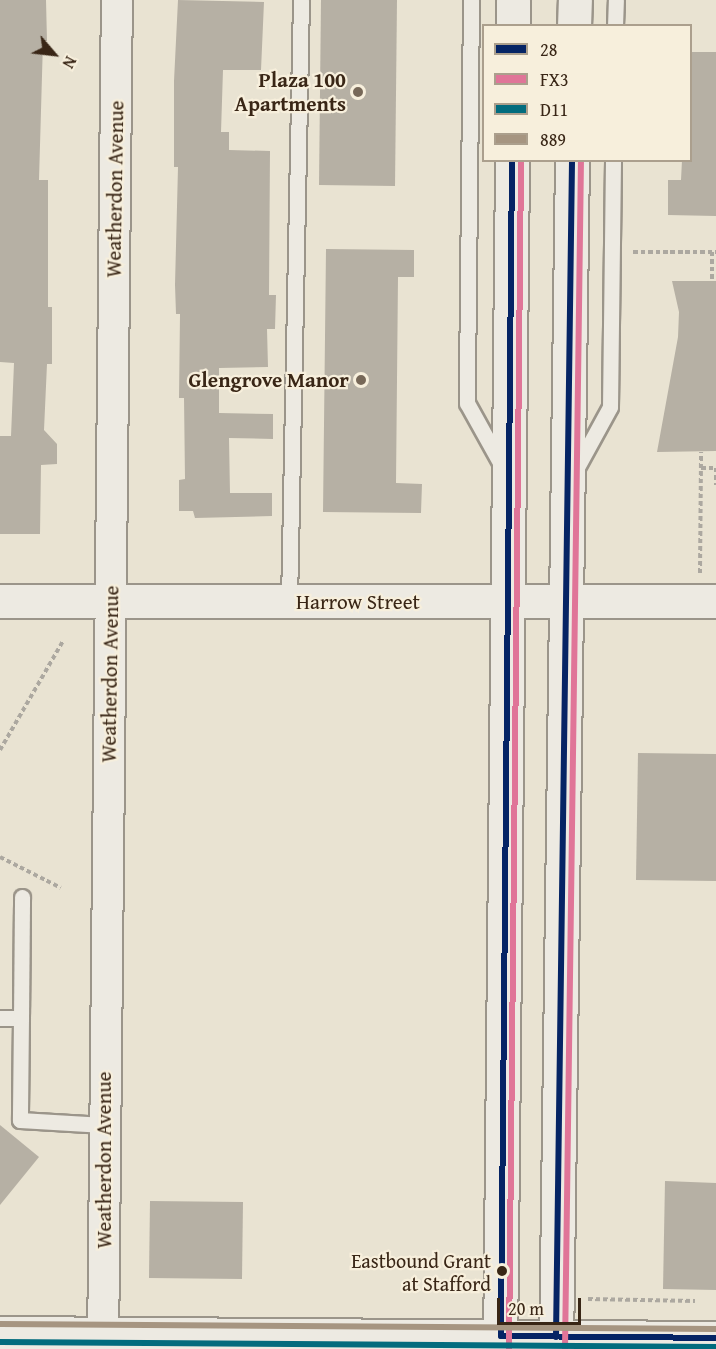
<!DOCTYPE html>
<style>
body{margin:0}
#map{position:relative;width:716px;height:1349px;overflow:hidden;background:#e9e3d2;font-family:"Gentium Book Plus",serif}
div>[style]{position:absolute}
.building>*{inset:0;background:#b6b0a4}
.path>*{height:4px;margin-top:-2px;transform-origin:0;background:repeating-linear-gradient(90deg,#aca8a0 0 4.5px,transparent 0 7.5px)}
.roads{filter:drop-shadow(2px 0 #9b958a) drop-shadow(-2px 0 #9b958a) drop-shadow(0 2px #9b958a) drop-shadow(0 -2px #9b958a)}
.lane>*{height:15px;margin:-7.5px;padding:0 7.5px;transform-origin:7.5px;border-radius:7.5px;background:#edeae2}
.street>*{height:30px;margin:-15px;padding:0 15px;transform-origin:15px;border-radius:15px;background:#edeae2}
.secondary>*{height:33px;margin:-16.5px;padding:0 16.5px;transform-origin:16.5px;border-radius:16.5px;background:#edeae2}
.bus-1>*{height:6px;margin:-3px;padding:0 3px;transform-origin:3px;border-radius:3px;background:#052465}
.bus-2>*{height:6px;margin:-3px;padding:0 3px;transform-origin:3px;border-radius:3px;background:#e07598}
.bus-3>*{height:6px;margin:-3px;padding:0 3px;transform-origin:3px;border-radius:3px;background:#026c7e}
.bus-4>*{height:6px;margin:-3px;padding:0 3px;transform-origin:3px;border-radius:3px;background:#a69581}
.dots>*{width:16px;height:16px;translate:-50% -50%;box-sizing:border-box;border:3px solid #f7efdc;border-radius:50%}
span{translate:-50% -50%;white-space:nowrap;text-align:center;line-height:1.15;-webkit-text-stroke:4.5px #f7efdc;paint-order:stroke}
.bus-label{font-size:20px;color:#392616}
.right{translate:-100% -50%;text-align:right}
.poi-label{font-size:21px;color:#392616;font-weight:700}
.street-label{font-size:21px;color:#392616}
.legend{position:absolute;left:482px;top:24px;width:210px;height:138px;box-sizing:border-box;background:#f7efdc;border:2px solid #ab9f8d;margin:0;padding:8px 10px;list-style:none;font-size:18px;color:#392616}
.legend li{display:flex;align-items:center;gap:12px;height:30px}
.legend b{width:30px;border:2px solid #ab9f8d}
.north{position:absolute;left:24px;top:24px;width:60px;height:60px;-webkit-text-stroke:4px #f7efdc;paint-order:stroke;rotate:118deg;font-size:16px;font-weight:700;line-height:24px;text-align:center;color:#392616}
.north::after{content:'';display:block;margin:auto;width:21px;height:27px;background:#392616;clip-path:polygon(50% 0,100% 100%,50% 72%,0 100%)}
.scale{position:absolute;left:497px;top:1298px;width:84px;height:27px;box-sizing:border-box;border:3px solid #392616;border-top:0;padding-left:8px;font-size:18px;line-height:21px;white-space:nowrap;color:#392616;-webkit-text-stroke:4px #f7efdc;paint-order:stroke}
</style>
<div id="map">
<div class="building">
<div style="clip-path:polygon(0 0,46px 0,47px 41px,43px 41px,39px 180px,48px 180px,48px 307px,52px 307px,52px 364px,47px 364px,44px 430px,57px 444px,57px 464px,41px 465px,40px 534px,0 534px,0 436px,11px 436px,14px 363px,0 362px)"></div>
<div style="clip-path:polygon(178px 0,264px 2px,261px 70px,223px 70px,221px 132px,229px 132px,229px 150px,270px 151px,269px 295px,276px 295px,275px 329px,267px 329px,268px 367px,219px 368px,219px 413px,273px 414px,273px 439px,229px 438px,230px 493px,272px 493px,272px 516px,195px 518px,193px 511px,179px 511px,179px 480px,185px 479px,184px 398px,179px 398px,180px 314px,176px 314px,175px 285px,178px 167px,174px 167px,174px 81px)"></div>
<div style="clip-path:polygon(321px 0,397px 0,395px 186px,319px 185px)"></div>
<div style="clip-path:polygon(690px 52px,716px 52px,716px 216px,668px 215px,668px 180px,681px 180px,682px 160px,690px 160px)"></div>
<div style="clip-path:polygon(326px 249px,414px 250px,414px 277px,398px 277px,396px 483px,422px 484px,421px 513px,323px 512px)"></div>
<div style="clip-path:polygon(672px 281px,716px 281px,716px 451px,657px 452px,678px 337px,679px 312px)"></div>
<div style="clip-path:polygon(638px 753px,716px 754px,716px 881px,636px 880px)"></div>
<div style="clip-path:polygon(0 1125px,39px 1157px,0 1205px)"></div>
<div style="clip-path:polygon(665px 1181px,716px 1183px,716px 1290px,663px 1289px)"></div>
<div style="clip-path:polygon(150px 1201px,243px 1202px,242px 1279px,149px 1278px)"></div>
</div>
<div class="path">
<div style="left:633px;top:252px;width:83px"></div>
<div style="left:712px;top:252px;width:29px;rotate:90deg"></div>
<div style="left:701px;top:468px;width:15px"></div>
<div style="left:716px;top:468px;width:17px;rotate:90deg"></div>
<div style="left:700px;top:573px;width:121px;rotate:-89.5deg"></div>
<div style="left:0;top:750px;width:126px;rotate:-60deg"></div>
<div style="left:0;top:857px;width:68px;rotate:26.9deg"></div>
<div style="left:588px;top:1299px;width:107px;rotate:1.1deg"></div>
</div>
<div class="roads">
<div class="lane">
<div style="left:471px;top:0;width:403px;rotate:90.6deg"></div>
<div style="left:467px;top:403px;width:74px;rotate:61deg"></div>
<div style="left:615px;top:26px;width:26px;rotate:-88deg"></div>
<div style="left:575px;top:471px;width:73px;rotate:-61.3deg"></div>
<div style="left:610px;top:407px;width:247px;rotate:-89.3deg"></div>
<div style="left:289px;top:602px;width:602px;rotate:-88.86deg"></div>
<div style="left:0;top:1018px;width:21px"></div>
<div style="left:21px;top:1018px;width:102px;rotate:90.6deg"></div>
<div style="left:20px;top:1120px;width:84px;rotate:3.4deg"></div>
<div style="left:21px;top:1018px;width:121px;rotate:-89.5deg"></div>
</div>
<div class="street">
<div style="left:103px;top:1349px;width:1349px;rotate:-89.41deg"></div>
</div>
<div class="secondary">
<div style="left:513px;top:26px;width:26px;rotate:-90deg"></div>
<div style="left:574px;top:26px;width:26px;rotate:-88deg"></div>
<div style="left:0;top:601px;width:716px"></div>
<div style="left:0;top:1333px;width:716px;rotate:0.4deg"></div>
<div style="left:500px;top:1349px;width:1189px;rotate:-89.42deg"></div>
<div style="left:556px;top:1349px;width:1189px;rotate:-89.23deg"></div>
</div>
</div>
<div class="bus-1">
<div style="left:512px;top:160px;width:1176px;rotate:90.54deg"></div>
<div style="left:501px;top:1336px;width:215px;rotate:0.5deg"></div>
<div style="left:556px;top:1337px;width:1177px;rotate:-89.22deg"></div>
</div>
<div class="bus-2">
<div style="left:509px;top:1349px;width:1189px;rotate:-89.42deg"></div>
<div style="left:565px;top:1349px;width:1189px;rotate:-89.23deg"></div>
</div>
<div class="bus-3">
<div style="left:0;top:1342px;width:716px;rotate:0.4deg"></div>
</div>
<div class="bus-4">
<div style="left:0;top:1324px;width:716px;rotate:0.4deg"></div>
</div>
<div class="dots">
<div style="left:358px;top:92px;background:#776858"></div>
<div style="left:361px;top:380px;background:#776858"></div>
<div style="left:502px;top:1271px;background:#392616"></div>
</div>
<div class="bus-label">
<span class="right" style="left:491px;top:1272px">Eastbound Grant<br>at Stafford</span>
</div>
<div class="poi-label">
<span class="right" style="left:346px;top:92px">Plaza 100<br>Apartments</span>
<span class="right" style="left:349px;top:380px">Glengrove Manor</span>
</div>
<div class="street-label">
<span style="left:115px;top:189px;rotate:-89deg">Weatherdon Avenue</span>
<span style="left:358px;top:602px">Harrow Street</span>
<span style="left:110px;top:674px;rotate:-89deg">Weatherdon Avenue</span>
<span style="left:104px;top:1160px;rotate:-90deg">Weatherdon Avenue</span>
</div>
<ul class="legend">
<li><b style="height:8px;background:#052465"></b>28</li>
<li><b style="height:8px;background:#e07598"></b>FX3</li>
<li><b style="height:8px;background:#026c7e"></b>D11</li>
<li><b style="height:8px;background:#a69581"></b>889</li>
</ul>
<div class="north">N</div>
<div class="scale">20 m</div>
</div>
